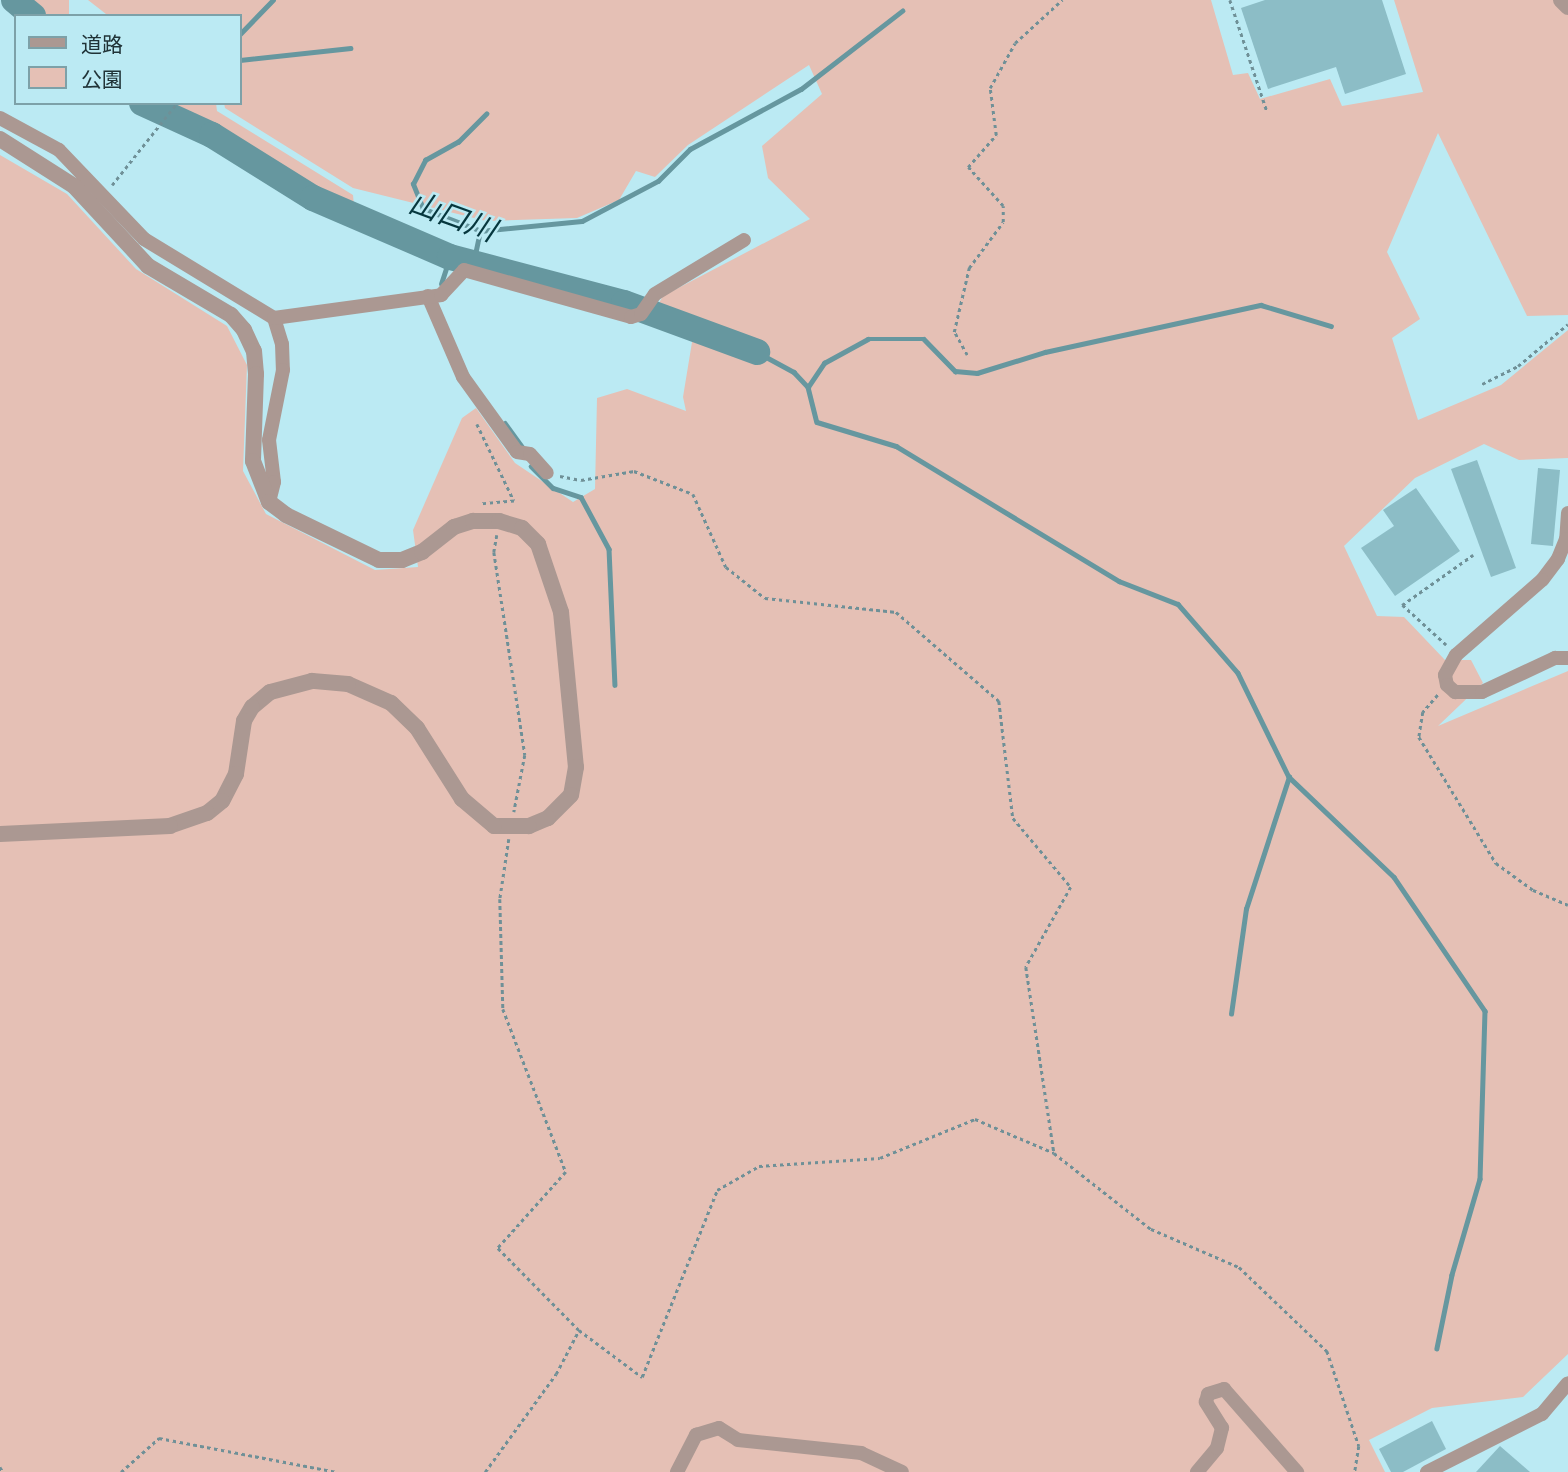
<!DOCTYPE html>
<meta charset="utf-8">
<style>
body{margin:0}
#map{position:relative;width:1568px;height:1472px;overflow:hidden;background:#bbeaf3;font-family:"Alegreya Sans","Noto Sans JP",sans-serif}
div>[style]{position:absolute}
.green>*{inset:0;background:#e5c0b5}
.stream>*{height:4.5px;margin:-2.25px;padding:0 2.25px;transform-origin:2.25px;border-radius:2.25px;background:#66979f}
.river>*{height:26px;margin:-13px;padding:0 13px;transform-origin:13px;border-radius:13px;background:#66979f}
.building>*{inset:0;background:#8cbdc6}
.path>*{height:2.5px;margin-top:-1.25px;transform-origin:0;background:repeating-linear-gradient(90deg,#6f9097 0 3.5px,transparent 0 7px)}
.minor>*{height:14px;margin:-7px;padding:0 7px;transform-origin:7px;border-radius:7px;background:#ab9892}
.tertiary>*{height:16px;margin:-8px;padding:0 8px;transform-origin:8px;border-radius:8px;background:#ab9892}
span{translate:-50% -50%;white-space:nowrap;text-align:center;line-height:1.15;-webkit-text-stroke:5px #bbeaf3;paint-order:stroke}
.water-label{font-size:30px;color:#06373e;font-style:italic}
.legend{position:absolute;left:14px;top:14px;width:228px;height:91px;box-sizing:border-box;background:#bbeaf3;border:2px solid #7da1a8;margin:0;padding:9px 12px;list-style:none;font-size:21px;color:#203337}
.legend li{display:flex;align-items:center;gap:14px;height:35px}
.legend b{width:35px;border:2px solid #7da1a8}
</style>
<div id="map">
<div class="green">
<div style="clip-path:polygon(26px 0,69px 0,69px 16px,46px 16px)"></div>
<div style="clip-path:polygon(88px 0,1211px 0,1233px 75px,1248px 73px,1260px 99px,1330px 79px,1342px 106px,1423px 92px,1394px 0,1568px 0,1568px 315px,1527px 316px,1438px 133px,1387px 252px,1420px 319px,1392px 338px,1418px 420px,1501px 385px,1568px 330px,1568px 458px,1519px 460px,1484px 444px,1415px 478px,1344px 546px,1377px 616px,1404px 617px,1445px 660px,1471px 660px,1483px 683px,1438px 726px,1568px 671px,1568px 1354px,1523px 1397px,1432px 1408px,1369px 1440px,1385px 1472px,0 1472px,0 155px,67px 194px,136px 269px,227px 326px,247px 365px,243px 471px,266px 514px,375px 570px,418px 567px,413px 530px,462px 418px,476px 408px,515px 463px,573px 502px,595px 489px,597px 398px,627px 389px,686px 411px,683px 397px,693px 336px,648px 322px,663px 296px,810px 219px,768px 178px,762px 146px,822px 94px,809px 65px,688px 145px,655px 177px,636px 171px,619px 200px,577px 218px,486px 221px,353px 188px,225px 108px,224px 103px,240px 103px,240px 16px,106px 14px)"></div>
<div style="clip-path:polygon(161px 103px,216px 103px,217px 111px,353px 195px,354px 206px,321px 193px,223px 129px)"></div>
</div>
<div class="stream">
<div style="left:240px;top:34px;width:47px;rotate:-45.9deg"></div>
<div style="left:240px;top:60px;width:111px;rotate:-6.2deg"></div>
<div style="left:480px;top:231px;width:61px;rotate:-158.9deg"></div>
<div style="left:423px;top:209px;width:27px;rotate:-112deg"></div>
<div style="left:413px;top:184px;width:27px;rotate:-63deg"></div>
<div style="left:425px;top:160px;width:38px;rotate:-29deg"></div>
<div style="left:458px;top:142px;width:40px;rotate:-45deg"></div>
<div style="left:473px;top:264px;width:34px;rotate:-78deg"></div>
<div style="left:480px;top:231px;width:102px;rotate:-5.6deg"></div>
<div style="left:582px;top:221px;width:86px;rotate:-27.8deg"></div>
<div style="left:658px;top:181px;width:45px;rotate:-45deg"></div>
<div style="left:690px;top:149px;width:126px;rotate:-28.4deg"></div>
<div style="left:801px;top:89px;width:128px;rotate:-37.7deg"></div>
<div style="left:441px;top:284px;width:28px;rotate:-72deg"></div>
<div style="left:757px;top:352px;width:42px;rotate:28.4deg"></div>
<div style="left:794px;top:372px;width:21px;rotate:47deg"></div>
<div style="left:808px;top:387px;width:36px;rotate:76deg"></div>
<div style="left:817px;top:422px;width:83px;rotate:16.9deg"></div>
<div style="left:896px;top:446px;width:261px;rotate:31.2deg"></div>
<div style="left:1119px;top:581px;width:63px;rotate:21.3deg"></div>
<div style="left:1178px;top:604px;width:91px;rotate:49deg"></div>
<div style="left:1238px;top:673px;width:116px;rotate:63.9deg"></div>
<div style="left:1289px;top:777px;width:145px;rotate:43.6deg"></div>
<div style="left:1394px;top:877px;width:162px;rotate:55.8deg"></div>
<div style="left:1485px;top:1011px;width:168px;rotate:91.7deg"></div>
<div style="left:1480px;top:1179px;width:100px;rotate:106.3deg"></div>
<div style="left:1452px;top:1275px;width:75px;rotate:101.6deg"></div>
<div style="left:808px;top:387px;width:29px;rotate:-56deg"></div>
<div style="left:824px;top:363px;width:50px;rotate:-28.6deg"></div>
<div style="left:868px;top:339px;width:56px"></div>
<div style="left:924px;top:339px;width:45px;rotate:45.9deg"></div>
<div style="left:955px;top:371px;width:22px;rotate:5deg"></div>
<div style="left:977px;top:373px;width:71px;rotate:-17.2deg"></div>
<div style="left:1045px;top:352px;width:221px;rotate:-12.3deg"></div>
<div style="left:1261px;top:305px;width:73px;rotate:16.7deg"></div>
<div style="left:505px;top:423px;width:31px;rotate:54deg"></div>
<div style="left:531px;top:466px;width:31px;rotate:45deg"></div>
<div style="left:553px;top:488px;width:29px;rotate:18deg"></div>
<div style="left:581px;top:497px;width:59px;rotate:61.7deg"></div>
<div style="left:609px;top:549px;width:136px;rotate:87.5deg"></div>
<div style="left:1231px;top:1014px;width:106px;rotate:-81.9deg"></div>
<div style="left:1246px;top:909px;width:139px;rotate:-72deg"></div>
</div>
<div class="river">
<div style="left:14px;top:0;width:25px;rotate:40deg"></div>
<div style="left:142px;top:103px;width:77px;rotate:24.6deg"></div>
<div style="left:212px;top:135px;width:119px;rotate:32deg"></div>
<div style="left:313px;top:198px;width:149px;rotate:23.3deg"></div>
<div style="left:450px;top:257px;width:180px;rotate:14.8deg"></div>
<div style="left:624px;top:303px;width:142px;rotate:20.2deg"></div>
</div>
<div class="building">
<div style="clip-path:polygon(1265px 0,1382px 0,1406px 74px,1345px 94px,1336px 67px,1268px 89px,1241px 8px)"></div>
<div style="clip-path:polygon(1477px 460px,1516px 568px,1491px 577px,1451px 469px)"></div>
<div style="clip-path:polygon(1538px 468px,1560px 470px,1553px 546px,1531px 544px)"></div>
<div style="clip-path:polygon(1416px 488px,1460px 551px,1395px 596px,1361px 548px,1394px 526px,1383px 510px)"></div>
<div style="clip-path:polygon(1432px 1421px,1446px 1449px,1403px 1472px,1391px 1472px,1379px 1449px)"></div>
<div style="clip-path:polygon(1500px 1446px,1530px 1472px,1476px 1472px)"></div>
</div>
<div class="path">
<div style="left:1230px;top:0;width:117px;rotate:71.6deg"></div>
<div style="left:112px;top:185px;width:105px;rotate:-51.6deg"></div>
<div style="left:967px;top:355px;width:26px;rotate:-119deg"></div>
<div style="left:954px;top:332px;width:66px;rotate:-76.8deg"></div>
<div style="left:969px;top:268px;width:57px;rotate:-53.5deg"></div>
<div style="left:1003px;top:222px;width:16px;rotate:-90deg"></div>
<div style="left:1003px;top:206px;width:52px;rotate:-131.9deg"></div>
<div style="left:968px;top:167px;width:43px;rotate:-48.8deg"></div>
<div style="left:996px;top:135px;width:47px;rotate:-97.3deg"></div>
<div style="left:990px;top:88px;width:51px;rotate:-60.9deg"></div>
<div style="left:1015px;top:43px;width:64px;rotate:-42.5deg"></div>
<div style="left:1482px;top:384px;width:40px;rotate:-26.6deg"></div>
<div style="left:1518px;top:366px;width:65px;rotate:-40deg"></div>
<div style="left:477px;top:424px;width:85px;rotate:64.3deg"></div>
<div style="left:514px;top:501px;width:33px;rotate:175deg"></div>
<div style="left:560px;top:476px;width:21px;rotate:11deg"></div>
<div style="left:581px;top:480px;width:54px;rotate:-9.6deg"></div>
<div style="left:634px;top:471px;width:63px;rotate:21.3deg"></div>
<div style="left:693px;top:494px;width:80px;rotate:65.7deg"></div>
<div style="left:726px;top:567px;width:50px;rotate:38.5deg"></div>
<div style="left:765px;top:598px;width:132px;rotate:6.1deg"></div>
<div style="left:896px;top:612px;width:136px;rotate:40.8deg"></div>
<div style="left:999px;top:701px;width:118px;rotate:83.2deg"></div>
<div style="left:1013px;top:818px;width:90px;rotate:50deg"></div>
<div style="left:1071px;top:887px;width:92px;rotate:119.4deg"></div>
<div style="left:1026px;top:967px;width:188px;rotate:81.4deg"></div>
<div style="left:1054px;top:1153px;width:123px;rotate:38.1deg"></div>
<div style="left:1151px;top:1229px;width:96px;rotate:23.4deg"></div>
<div style="left:1239px;top:1267px;width:122px;rotate:43.7deg"></div>
<div style="left:1327px;top:1351px;width:100px;rotate:71.4deg"></div>
<div style="left:1359px;top:1446px;width:26px;rotate:99deg"></div>
<div style="left:497px;top:535px;width:17px;rotate:100deg"></div>
<div style="left:494px;top:552px;width:205px;rotate:81.3deg"></div>
<div style="left:525px;top:755px;width:58px;rotate:100.9deg"></div>
<div style="left:1446px;top:645px;width:59px;rotate:-137.7deg"></div>
<div style="left:1402px;top:605px;width:87px;rotate:-35.2deg"></div>
<div style="left:1438px;top:695px;width:23px;rotate:131deg"></div>
<div style="left:1423px;top:712px;width:25px;rotate:99deg"></div>
<div style="left:1419px;top:737px;width:148px;rotate:58.6deg"></div>
<div style="left:1496px;top:863px;width:46px;rotate:36.1deg"></div>
<div style="left:1533px;top:890px;width:38px;rotate:23deg"></div>
<div style="left:509px;top:839px;width:61px;rotate:98.5deg"></div>
<div style="left:500px;top:899px;width:110px;rotate:88.4deg"></div>
<div style="left:503px;top:1009px;width:175px;rotate:68.9deg"></div>
<div style="left:566px;top:1172px;width:102px;rotate:131.8deg"></div>
<div style="left:498px;top:1248px;width:115px;rotate:45.4deg"></div>
<div style="left:579px;top:1330px;width:79px;rotate:36.7deg"></div>
<div style="left:642px;top:1377px;width:201px;rotate:-68.1deg"></div>
<div style="left:717px;top:1190px;width:48px;rotate:-29.7deg"></div>
<div style="left:759px;top:1166px;width:121px;rotate:-3.8deg"></div>
<div style="left:880px;top:1158px;width:103px;rotate:-22.3deg"></div>
<div style="left:975px;top:1119px;width:86px;rotate:23.3deg"></div>
<div style="left:0;top:1467px;width:6px;rotate:59deg"></div>
<div style="left:121px;top:1472px;width:51px;rotate:-41.8deg"></div>
<div style="left:159px;top:1438px;width:181px;rotate:10.8deg"></div>
<div style="left:485px;top:1472px;width:121px;rotate:-54.1deg"></div>
<div style="left:556px;top:1374px;width:50px;rotate:-62.4deg"></div>
</div>
<div class="minor">
<div style="left:0;top:118px;width:67px;rotate:28.5deg"></div>
<div style="left:59px;top:150px;width:123px;rotate:46.3deg"></div>
<div style="left:144px;top:239px;width:152px;rotate:31.3deg"></div>
<div style="left:274px;top:318px;width:27px;rotate:73deg"></div>
<div style="left:282px;top:344px;width:26px;rotate:88deg"></div>
<div style="left:283px;top:370px;width:71px;rotate:101.3deg"></div>
<div style="left:269px;top:440px;width:42px;rotate:83.2deg"></div>
<div style="left:274px;top:482px;width:21px;rotate:104deg"></div>
<div style="left:428px;top:296px;width:88px;rotate:66.6deg"></div>
<div style="left:463px;top:377px;width:92px;rotate:54.2deg"></div>
<div style="left:517px;top:452px;width:13px;rotate:9deg"></div>
<div style="left:530px;top:454px;width:25px;rotate:48deg"></div>
<div style="left:274px;top:318px;width:169px;rotate:-7.8deg"></div>
<div style="left:441px;top:295px;width:34px;rotate:-47deg"></div>
<div style="left:464px;top:270px;width:173px;rotate:15.7deg"></div>
<div style="left:631px;top:317px;width:10px;rotate:-17deg"></div>
<div style="left:641px;top:314px;width:24px;rotate:-55deg"></div>
<div style="left:655px;top:294px;width:104px;rotate:-31.2deg"></div>
<div style="left:1568px;top:513px;width:26px;rotate:94deg"></div>
<div style="left:1566px;top:539px;width:22px;rotate:112deg"></div>
<div style="left:1558px;top:559px;width:26px;rotate:127deg"></div>
<div style="left:1542px;top:580px;width:114px;rotate:138.9deg"></div>
<div style="left:1456px;top:655px;width:23px;rotate:119deg"></div>
<div style="left:1445px;top:675px;width:10px;rotate:79deg"></div>
<div style="left:1447px;top:685px;width:11px;rotate:41deg"></div>
<div style="left:1455px;top:692px;width:27px"></div>
<div style="left:1482px;top:692px;width:81px;rotate:-25deg"></div>
<div style="left:1555px;top:658px;width:13px"></div>
<div style="left:677px;top:1472px;width:42px;rotate:-62.8deg"></div>
<div style="left:696px;top:1435px;width:24px;rotate:-17deg"></div>
<div style="left:719px;top:1428px;width:22px;rotate:32deg"></div>
<div style="left:738px;top:1440px;width:124px;rotate:6deg"></div>
<div style="left:861px;top:1453px;width:45px;rotate:24.9deg"></div>
<div style="left:1197px;top:1472px;width:31px;rotate:-50deg"></div>
<div style="left:1217px;top:1448px;width:21px;rotate:-76deg"></div>
<div style="left:1222px;top:1428px;width:31px;rotate:-122deg"></div>
<div style="left:1206px;top:1402px;width:8px;rotate:-76deg"></div>
<div style="left:1208px;top:1394px;width:17px;rotate:-17deg"></div>
<div style="left:1224px;top:1389px;width:111px;rotate:48.7deg"></div>
<div style="left:1427px;top:1472px;width:129px;rotate:-26.8deg"></div>
<div style="left:1542px;top:1414px;width:40px;rotate:-50deg"></div>
</div>
<div class="tertiary">
<div style="left:1561px;top:0;width:10px;rotate:45deg"></div>
<div style="left:0;top:139px;width:88px;rotate:32.4deg"></div>
<div style="left:74px;top:186px;width:109px;rotate:47.2deg"></div>
<div style="left:148px;top:266px;width:96px;rotate:30.6deg"></div>
<div style="left:231px;top:315px;width:20px;rotate:49deg"></div>
<div style="left:244px;top:330px;width:23px;rotate:65deg"></div>
<div style="left:254px;top:351px;width:23px;rotate:85deg"></div>
<div style="left:256px;top:374px;width:87px;rotate:92deg"></div>
<div style="left:253px;top:461px;width:44px;rotate:68.7deg"></div>
<div style="left:269px;top:502px;width:21px;rotate:37deg"></div>
<div style="left:286px;top:515px;width:103px;rotate:25.8deg"></div>
<div style="left:379px;top:560px;width:23px"></div>
<div style="left:402px;top:560px;width:22px;rotate:-22deg"></div>
<div style="left:422px;top:552px;width:41px;rotate:-38deg"></div>
<div style="left:454px;top:527px;width:20px;rotate:-18deg"></div>
<div style="left:473px;top:521px;width:26px"></div>
<div style="left:499px;top:521px;width:24px;rotate:17deg"></div>
<div style="left:522px;top:528px;width:23px;rotate:45deg"></div>
<div style="left:538px;top:544px;width:72px;rotate:71.3deg"></div>
<div style="left:561px;top:612px;width:156px;rotate:84.5deg"></div>
<div style="left:576px;top:767px;width:28px;rotate:100deg"></div>
<div style="left:571px;top:795px;width:33px;rotate:135deg"></div>
<div style="left:548px;top:818px;width:21px;rotate:157deg"></div>
<div style="left:529px;top:826px;width:35px;rotate:180deg"></div>
<div style="left:494px;top:826px;width:42px;rotate:-139.8deg"></div>
<div style="left:462px;top:799px;width:84px;rotate:-122.4deg"></div>
<div style="left:417px;top:728px;width:36px;rotate:-136deg"></div>
<div style="left:391px;top:703px;width:47px;rotate:-156.2deg"></div>
<div style="left:348px;top:684px;width:36px;rotate:-175deg"></div>
<div style="left:312px;top:681px;width:43px;rotate:165.3deg"></div>
<div style="left:270px;top:692px;width:23px;rotate:140deg"></div>
<div style="left:252px;top:707px;width:16px;rotate:120deg"></div>
<div style="left:244px;top:721px;width:54px;rotate:98.6deg"></div>
<div style="left:236px;top:774px;width:30px;rotate:117deg"></div>
<div style="left:222px;top:801px;width:19px;rotate:141deg"></div>
<div style="left:207px;top:813px;width:39px;rotate:161deg"></div>
<div style="left:170px;top:826px;width:170px;rotate:177.3deg"></div>
</div>
<div class="water-label">
<span style="left:452px;top:218px;rotate:20deg">山口川</span>
</div>
<ul class="legend">
<li><b style="height:9px;background:#ab9892"></b>道路</li>
<li><b style="height:19px;background:#e5c0b5"></b>公園</li>
</ul>
</div>
